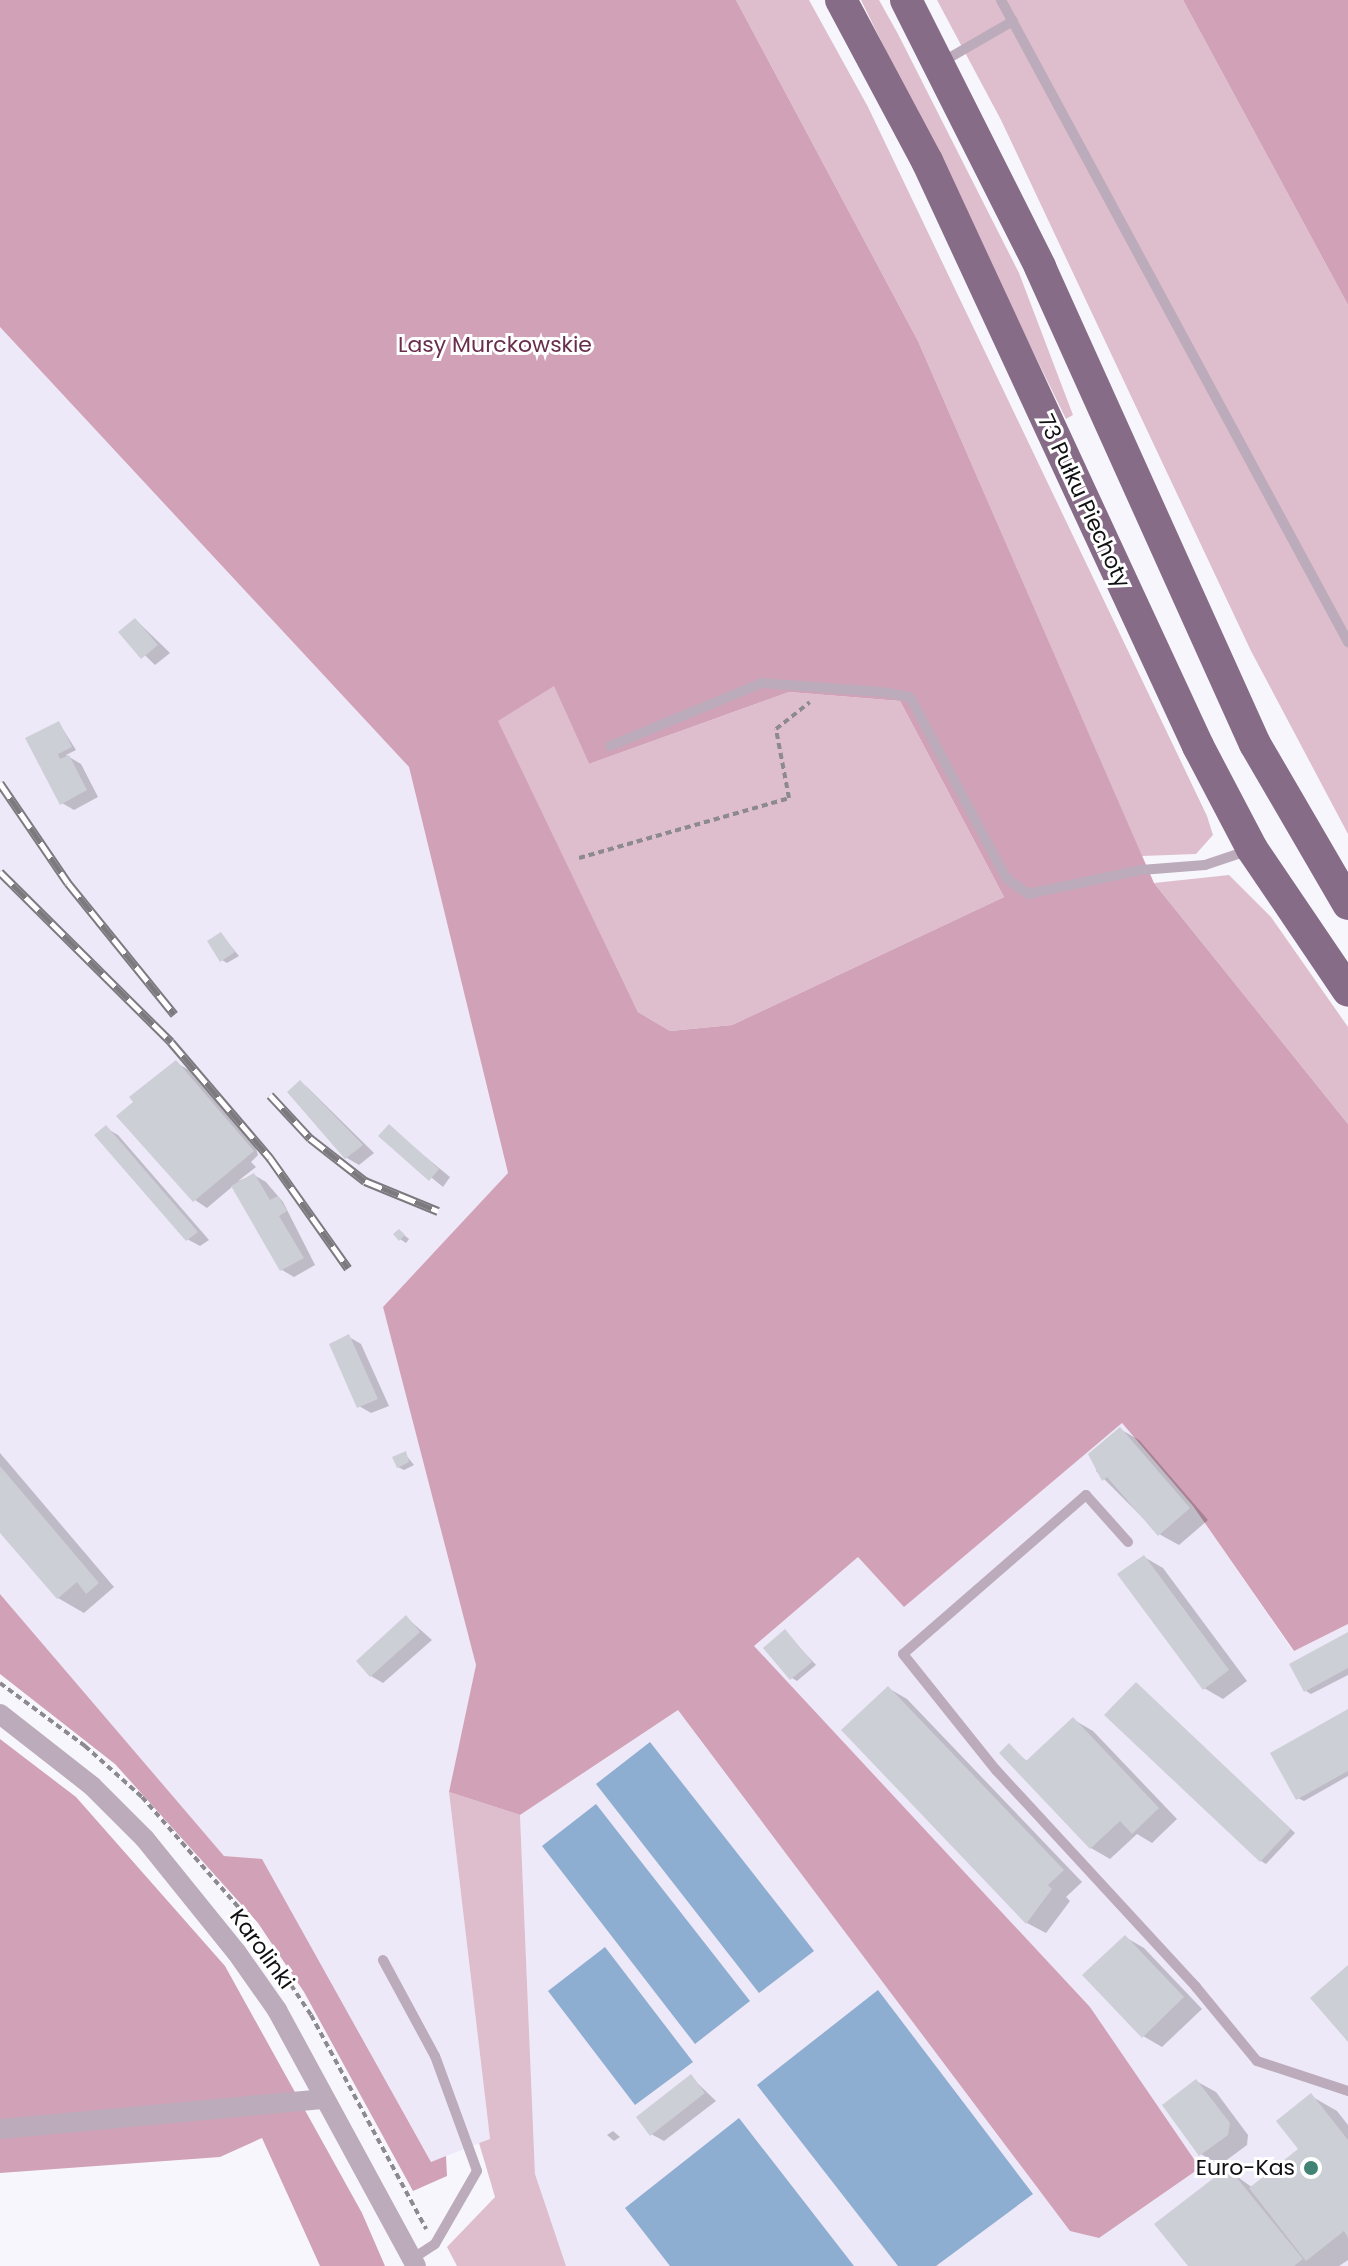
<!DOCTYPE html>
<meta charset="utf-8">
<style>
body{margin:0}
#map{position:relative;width:1348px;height:2266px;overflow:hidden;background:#f8f6fd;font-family:Poppins,sans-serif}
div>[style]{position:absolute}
.built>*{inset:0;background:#eee9f8}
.green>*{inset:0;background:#debecc}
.forest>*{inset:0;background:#d1a2b7}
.water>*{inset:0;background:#8dadd1}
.shadow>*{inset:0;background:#0003}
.building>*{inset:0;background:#cdcfd6}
.path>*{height:4px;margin-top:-2px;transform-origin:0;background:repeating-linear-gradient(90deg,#8c8a8f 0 6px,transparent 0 10px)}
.lane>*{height:10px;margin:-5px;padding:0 5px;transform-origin:5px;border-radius:5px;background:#bbabbb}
.street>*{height:20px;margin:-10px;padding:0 10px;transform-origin:10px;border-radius:10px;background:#bbabbb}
.primary>*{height:32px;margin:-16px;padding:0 16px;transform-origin:16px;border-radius:16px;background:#876c88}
.rail>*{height:9px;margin-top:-4.5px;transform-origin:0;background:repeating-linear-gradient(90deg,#fff 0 18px,#7c7a7f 0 36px);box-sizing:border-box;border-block:2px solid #7c7a7f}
.dots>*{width:22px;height:22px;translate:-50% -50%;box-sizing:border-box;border:4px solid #fff;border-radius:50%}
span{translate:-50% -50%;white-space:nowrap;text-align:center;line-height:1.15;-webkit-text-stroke:6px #fff;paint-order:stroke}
.park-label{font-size:22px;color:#682e4c}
.street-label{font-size:22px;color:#111013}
.poi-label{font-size:22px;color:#111013}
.right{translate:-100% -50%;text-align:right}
</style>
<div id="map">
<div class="built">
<div style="clip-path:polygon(0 327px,409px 767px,508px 1174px,383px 1307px,476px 1665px,449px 1792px,490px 2139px,431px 2162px,262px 1860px,224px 1856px,0 1594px)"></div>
<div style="clip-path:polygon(1122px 1423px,1193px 1506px,1293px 1651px,1348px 1624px,1348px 2266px,566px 2266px,535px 2174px,520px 1815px,678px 1709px,1070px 2230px,1099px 2238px,1199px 2169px,1090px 2007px,753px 1646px,858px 1557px,904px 1606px)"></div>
</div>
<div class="green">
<div style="clip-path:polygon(736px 0,809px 0,868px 107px,1207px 816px,1213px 835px,1196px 854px,1142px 856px,918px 341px)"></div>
<div style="clip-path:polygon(861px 0,879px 0,898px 34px,1019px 273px,1073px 415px,1066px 419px)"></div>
<div style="clip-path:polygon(937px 0,1183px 0,1348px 305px,1348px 834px,1251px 651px,1001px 120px)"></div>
<div style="clip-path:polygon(554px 685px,589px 764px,789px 692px,900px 701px,1004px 897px,732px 1025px,670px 1031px,638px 1012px,497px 721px)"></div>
<div style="clip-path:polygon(1229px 875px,1271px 917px,1348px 1027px,1348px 1124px,1154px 883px)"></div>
<div style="clip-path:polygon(449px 1792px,520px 1815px,535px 2174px,566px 2266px,457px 2266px,447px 2247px,495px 2197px,479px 2143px,490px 2139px)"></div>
</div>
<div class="forest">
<div style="clip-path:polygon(evenodd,0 0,736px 0,918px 341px,1154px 883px,1348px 1124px,1348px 1624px,1294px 1651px,1193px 1506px,1122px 1423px,904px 1607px,858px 1557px,754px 1646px,1090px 2007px,1200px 2168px,1099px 2238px,1070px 2231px,678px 1710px,520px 1815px,449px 1792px,476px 1665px,383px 1307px,508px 1173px,409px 767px,0 327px,0 0,554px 686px,589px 764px,789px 692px,900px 701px,1004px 897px,732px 1025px,670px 1031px,638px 1012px,498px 721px,554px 686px)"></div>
<div style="clip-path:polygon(1183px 0,1348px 0,1348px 305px)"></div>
<div style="clip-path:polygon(0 1594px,224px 1856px,262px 1859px,431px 2162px,446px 2156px,447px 2176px,413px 2191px,304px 1992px,258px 1923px,115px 1764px,0 1674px)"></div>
<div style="clip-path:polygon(0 1739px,76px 1797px,225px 1966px,362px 2213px,385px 2266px,320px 2266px,262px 2138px,220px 2157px,0 2173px)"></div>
</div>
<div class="water">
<div style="clip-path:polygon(650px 1742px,814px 1951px,759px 1993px,596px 1784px)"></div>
<div style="clip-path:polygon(596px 1804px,750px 2001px,695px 2044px,542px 1846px)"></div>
<div style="clip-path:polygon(605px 1947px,693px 2062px,635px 2105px,548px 1991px)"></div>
<div style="clip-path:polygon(878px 1990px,1033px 2194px,936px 2266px,898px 2266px,757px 2085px)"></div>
<div style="clip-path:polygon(739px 2118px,854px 2266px,670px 2266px,625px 2208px)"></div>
</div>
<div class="shadow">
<div style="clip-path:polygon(136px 620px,170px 653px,155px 665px,121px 632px)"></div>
<div style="clip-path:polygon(59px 723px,76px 750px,66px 755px,81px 764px,98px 797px,74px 810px,62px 803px,28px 739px)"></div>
<div style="clip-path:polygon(221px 934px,239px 956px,227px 963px,222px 960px)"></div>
<div style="clip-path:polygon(176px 1063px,189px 1070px,256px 1148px,258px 1155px,251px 1162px,256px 1167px,238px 1181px,254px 1175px,266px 1182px,283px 1202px,315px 1265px,294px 1277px,282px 1270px,233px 1186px,207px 1208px,195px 1200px)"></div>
<div style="clip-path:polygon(306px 1086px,374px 1153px,359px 1165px,347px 1158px,290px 1092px)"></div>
<div style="clip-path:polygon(389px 1127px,450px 1177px,443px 1187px,381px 1136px)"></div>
<div style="clip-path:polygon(106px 1128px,118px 1135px,209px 1240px,200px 1246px,187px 1239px)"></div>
<div style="clip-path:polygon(399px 1231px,409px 1239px,406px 1243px,400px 1239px)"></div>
<div style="clip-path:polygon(349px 1337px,361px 1344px,389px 1406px,371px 1413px,359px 1406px)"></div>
<div style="clip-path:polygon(1120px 1429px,1139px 1440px,1208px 1520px,1179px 1545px,1159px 1534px,1096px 1471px)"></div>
<div style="clip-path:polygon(0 1453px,114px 1587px,84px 1613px,58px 1598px,0 1529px)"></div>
<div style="clip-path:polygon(405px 1454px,414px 1465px,404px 1470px,398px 1467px)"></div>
<div style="clip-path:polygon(1144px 1557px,1163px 1568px,1247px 1681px,1223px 1699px,1204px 1688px)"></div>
<div style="clip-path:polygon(407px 1618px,432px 1640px,383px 1683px,371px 1676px)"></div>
<div style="clip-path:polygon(785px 1632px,816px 1665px,797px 1681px,792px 1678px)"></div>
<div style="clip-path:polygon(1348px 1634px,1348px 1675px,1311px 1694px,1306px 1691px)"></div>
<div style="clip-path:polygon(888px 1688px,907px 1699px,1082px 1882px,1066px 1897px,1070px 1901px,1046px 1933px,1027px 1923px)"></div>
<div style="clip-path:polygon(1141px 1688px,1295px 1833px,1266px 1864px,1261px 1861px)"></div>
<div style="clip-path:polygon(1348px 1712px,1348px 1776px,1304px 1801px,1298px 1798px)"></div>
<div style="clip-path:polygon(1074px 1720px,1093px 1731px,1177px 1819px,1152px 1843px,1137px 1834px,1110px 1859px,1091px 1848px,1009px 1746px,1028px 1762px)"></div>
<div style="clip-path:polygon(1125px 1937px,1144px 1948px,1202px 2009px,1162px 2047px,1143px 2036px)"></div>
<div style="clip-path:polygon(691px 2077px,716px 2101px,664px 2141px,651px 2134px)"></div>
<div style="clip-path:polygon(1196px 2081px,1216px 2092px,1248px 2135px,1247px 2145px,1220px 2165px,1201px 2154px)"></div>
<div style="clip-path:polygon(1311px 2096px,1337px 2111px,1348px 2125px,1348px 2260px,1339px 2266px,1190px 2266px,1228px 2170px,1253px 2188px,1301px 2150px)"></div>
<div style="clip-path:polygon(613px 2131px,620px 2137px,614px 2141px,607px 2135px)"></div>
</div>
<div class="building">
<div style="clip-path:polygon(135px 618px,158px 645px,141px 659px,118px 632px)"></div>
<div style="clip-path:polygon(59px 721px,72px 747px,58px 754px,60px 759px,69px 755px,87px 790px,60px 805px,25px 738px)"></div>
<div style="clip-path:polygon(221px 932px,235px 952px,220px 962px,207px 941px)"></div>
<div style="clip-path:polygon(176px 1060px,254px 1151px,193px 1202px,116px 1116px,133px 1102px,129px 1097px)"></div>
<div style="clip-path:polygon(300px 1080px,363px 1145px,345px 1159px,287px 1092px)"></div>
<div style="clip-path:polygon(389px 1124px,439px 1169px,429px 1181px,378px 1136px)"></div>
<div style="clip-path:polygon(106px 1125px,198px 1232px,186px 1241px,94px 1135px)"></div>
<div style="clip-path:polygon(254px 1173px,270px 1200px,278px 1196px,287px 1211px,279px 1216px,304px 1258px,280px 1271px,231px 1186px)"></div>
<div style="clip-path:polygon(399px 1229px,405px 1235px,399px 1241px,393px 1234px)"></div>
<div style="clip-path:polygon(349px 1334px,378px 1399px,357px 1408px,329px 1344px)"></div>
<div style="clip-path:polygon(1120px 1427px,1190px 1508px,1158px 1536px,1107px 1477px,1102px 1481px,1088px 1454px)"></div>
<div style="clip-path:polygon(406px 1451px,409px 1462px,397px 1468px,392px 1457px)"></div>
<div style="clip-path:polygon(0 1466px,99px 1583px,86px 1594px,77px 1582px,57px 1599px,0 1533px)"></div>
<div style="clip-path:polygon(1144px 1555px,1229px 1670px,1203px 1690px,1117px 1574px)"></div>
<div style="clip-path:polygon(406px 1615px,420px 1632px,370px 1677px,356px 1661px)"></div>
<div style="clip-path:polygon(785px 1629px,812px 1662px,790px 1680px,763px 1648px)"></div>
<div style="clip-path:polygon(1348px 1632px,1348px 1668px,1304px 1692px,1289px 1664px)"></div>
<div style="clip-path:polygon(1136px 1682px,1291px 1829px,1260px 1862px,1104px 1715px)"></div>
<div style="clip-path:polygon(888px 1686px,1064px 1870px,1048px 1885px,1052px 1889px,1026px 1924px,841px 1730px)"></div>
<div style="clip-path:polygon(1348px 1709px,1348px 1771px,1296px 1800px,1270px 1753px)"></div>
<div style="clip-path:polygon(1073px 1717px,1159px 1808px,1132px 1834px,1120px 1821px,1090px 1849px,999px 1753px,1009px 1743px,1026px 1761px)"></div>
<div style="clip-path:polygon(1125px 1935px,1184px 1997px,1142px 2038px,1082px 1975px)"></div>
<div style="clip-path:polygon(1348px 1965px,1348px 2042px,1310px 1998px)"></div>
<div style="clip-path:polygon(691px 2074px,705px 2093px,650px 2136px,636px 2117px)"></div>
<div style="clip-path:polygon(1196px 2079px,1230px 2123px,1228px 2135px,1199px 2156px,1162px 2105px)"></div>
<div style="clip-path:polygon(1311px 2093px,1348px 2140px,1348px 2238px,1344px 2231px,1306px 2261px,1249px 2188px,1298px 2149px,1276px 2121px)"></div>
<div style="clip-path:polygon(1228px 2167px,1303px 2259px,1294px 2266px,1188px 2266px,1154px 2224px)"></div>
</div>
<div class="path">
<div style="left:579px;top:858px;width:218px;rotate:-15.9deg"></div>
<div style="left:789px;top:798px;width:70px;rotate:-100.7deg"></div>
<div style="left:776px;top:729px;width:43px;rotate:-38.5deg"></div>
<div style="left:0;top:1683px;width:106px;rotate:36.5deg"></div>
<div style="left:85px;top:1746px;width:76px;rotate:41.8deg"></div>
<div style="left:142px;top:1797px;width:150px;rotate:48.8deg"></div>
<div style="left:241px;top:1910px;width:126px;rotate:56.3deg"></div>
<div style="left:311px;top:2015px;width:243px;rotate:61.7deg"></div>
</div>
<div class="lane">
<div style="left:1001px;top:0;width:730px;rotate:61.61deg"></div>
<div style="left:942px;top:62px;width:82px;rotate:-30deg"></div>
<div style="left:610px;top:746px;width:165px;rotate:-22.5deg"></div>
<div style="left:762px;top:683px;width:120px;rotate:4.3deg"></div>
<div style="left:882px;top:692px;width:28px;rotate:10deg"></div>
<div style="left:910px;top:697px;width:205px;rotate:62.1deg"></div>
<div style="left:1006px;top:878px;width:27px;rotate:36deg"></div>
<div style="left:1028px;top:894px;width:116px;rotate:-12deg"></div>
<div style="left:1141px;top:870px;width:64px;rotate:-4.5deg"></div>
<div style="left:1205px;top:865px;width:44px;rotate:-18.4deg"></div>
<div style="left:1128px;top:1542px;width:63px;rotate:-131.8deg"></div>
<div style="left:1086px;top:1495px;width:242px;rotate:139deg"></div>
<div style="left:903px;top:1654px;width:149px;rotate:51.3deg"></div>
<div style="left:996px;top:1770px;width:295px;rotate:47.3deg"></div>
<div style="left:1196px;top:1987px;width:96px;rotate:50.5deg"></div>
<div style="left:1257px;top:2061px;width:96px;rotate:18.2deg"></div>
<div style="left:383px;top:1960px;width:109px;rotate:61.6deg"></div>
<div style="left:435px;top:2056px;width:122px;rotate:69.9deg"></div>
<div style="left:477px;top:2171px;width:84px;rotate:119.9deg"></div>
<div style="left:435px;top:2244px;width:27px;rotate:147deg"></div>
</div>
<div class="street">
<div style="left:0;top:1714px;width:117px;rotate:38deg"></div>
<div style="left:92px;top:1786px;width:75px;rotate:45deg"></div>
<div style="left:145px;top:1839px;width:146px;rotate:51.1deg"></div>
<div style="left:237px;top:1953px;width:70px;rotate:54.9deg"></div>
<div style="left:277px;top:2010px;width:291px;rotate:61.5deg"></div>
<div style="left:0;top:2129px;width:326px;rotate:-5.3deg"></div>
</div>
<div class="primary">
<div style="left:841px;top:0;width:183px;rotate:61.9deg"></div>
<div style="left:927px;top:161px;width:645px;rotate:65.14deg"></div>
<div style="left:1198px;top:746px;width:116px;rotate:62.3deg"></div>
<div style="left:1252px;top:849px;width:171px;rotate:55.9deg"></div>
<div style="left:906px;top:0;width:299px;rotate:63.3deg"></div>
<div style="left:1040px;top:267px;width:523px;rotate:65.74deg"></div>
<div style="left:1255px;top:744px;width:185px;rotate:59.8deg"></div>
</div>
<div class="rail">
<div style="left:0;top:783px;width:121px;rotate:55.8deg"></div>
<div style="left:68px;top:883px;width:169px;rotate:51deg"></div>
<div style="left:0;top:872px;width:241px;rotate:44.8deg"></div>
<div style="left:171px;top:1042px;width:153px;rotate:49.5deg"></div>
<div style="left:270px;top:1158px;width:135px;rotate:54.7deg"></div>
<div style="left:270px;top:1095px;width:59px;rotate:47.1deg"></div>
<div style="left:310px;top:1138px;width:70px;rotate:38deg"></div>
<div style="left:365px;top:1181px;width:79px;rotate:22.3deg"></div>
</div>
<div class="dots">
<div style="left:1311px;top:2168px;background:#418375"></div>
</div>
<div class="park-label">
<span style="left:495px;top:345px">Lasy Murckowskie</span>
</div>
<div class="street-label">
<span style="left:1084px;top:501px;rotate:65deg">73 Pułku Piechoty</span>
<span style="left:262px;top:1949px;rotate:54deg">Karolinki</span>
</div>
<div class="poi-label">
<span class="right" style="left:1295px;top:2168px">Euro-Kas</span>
</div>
</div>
